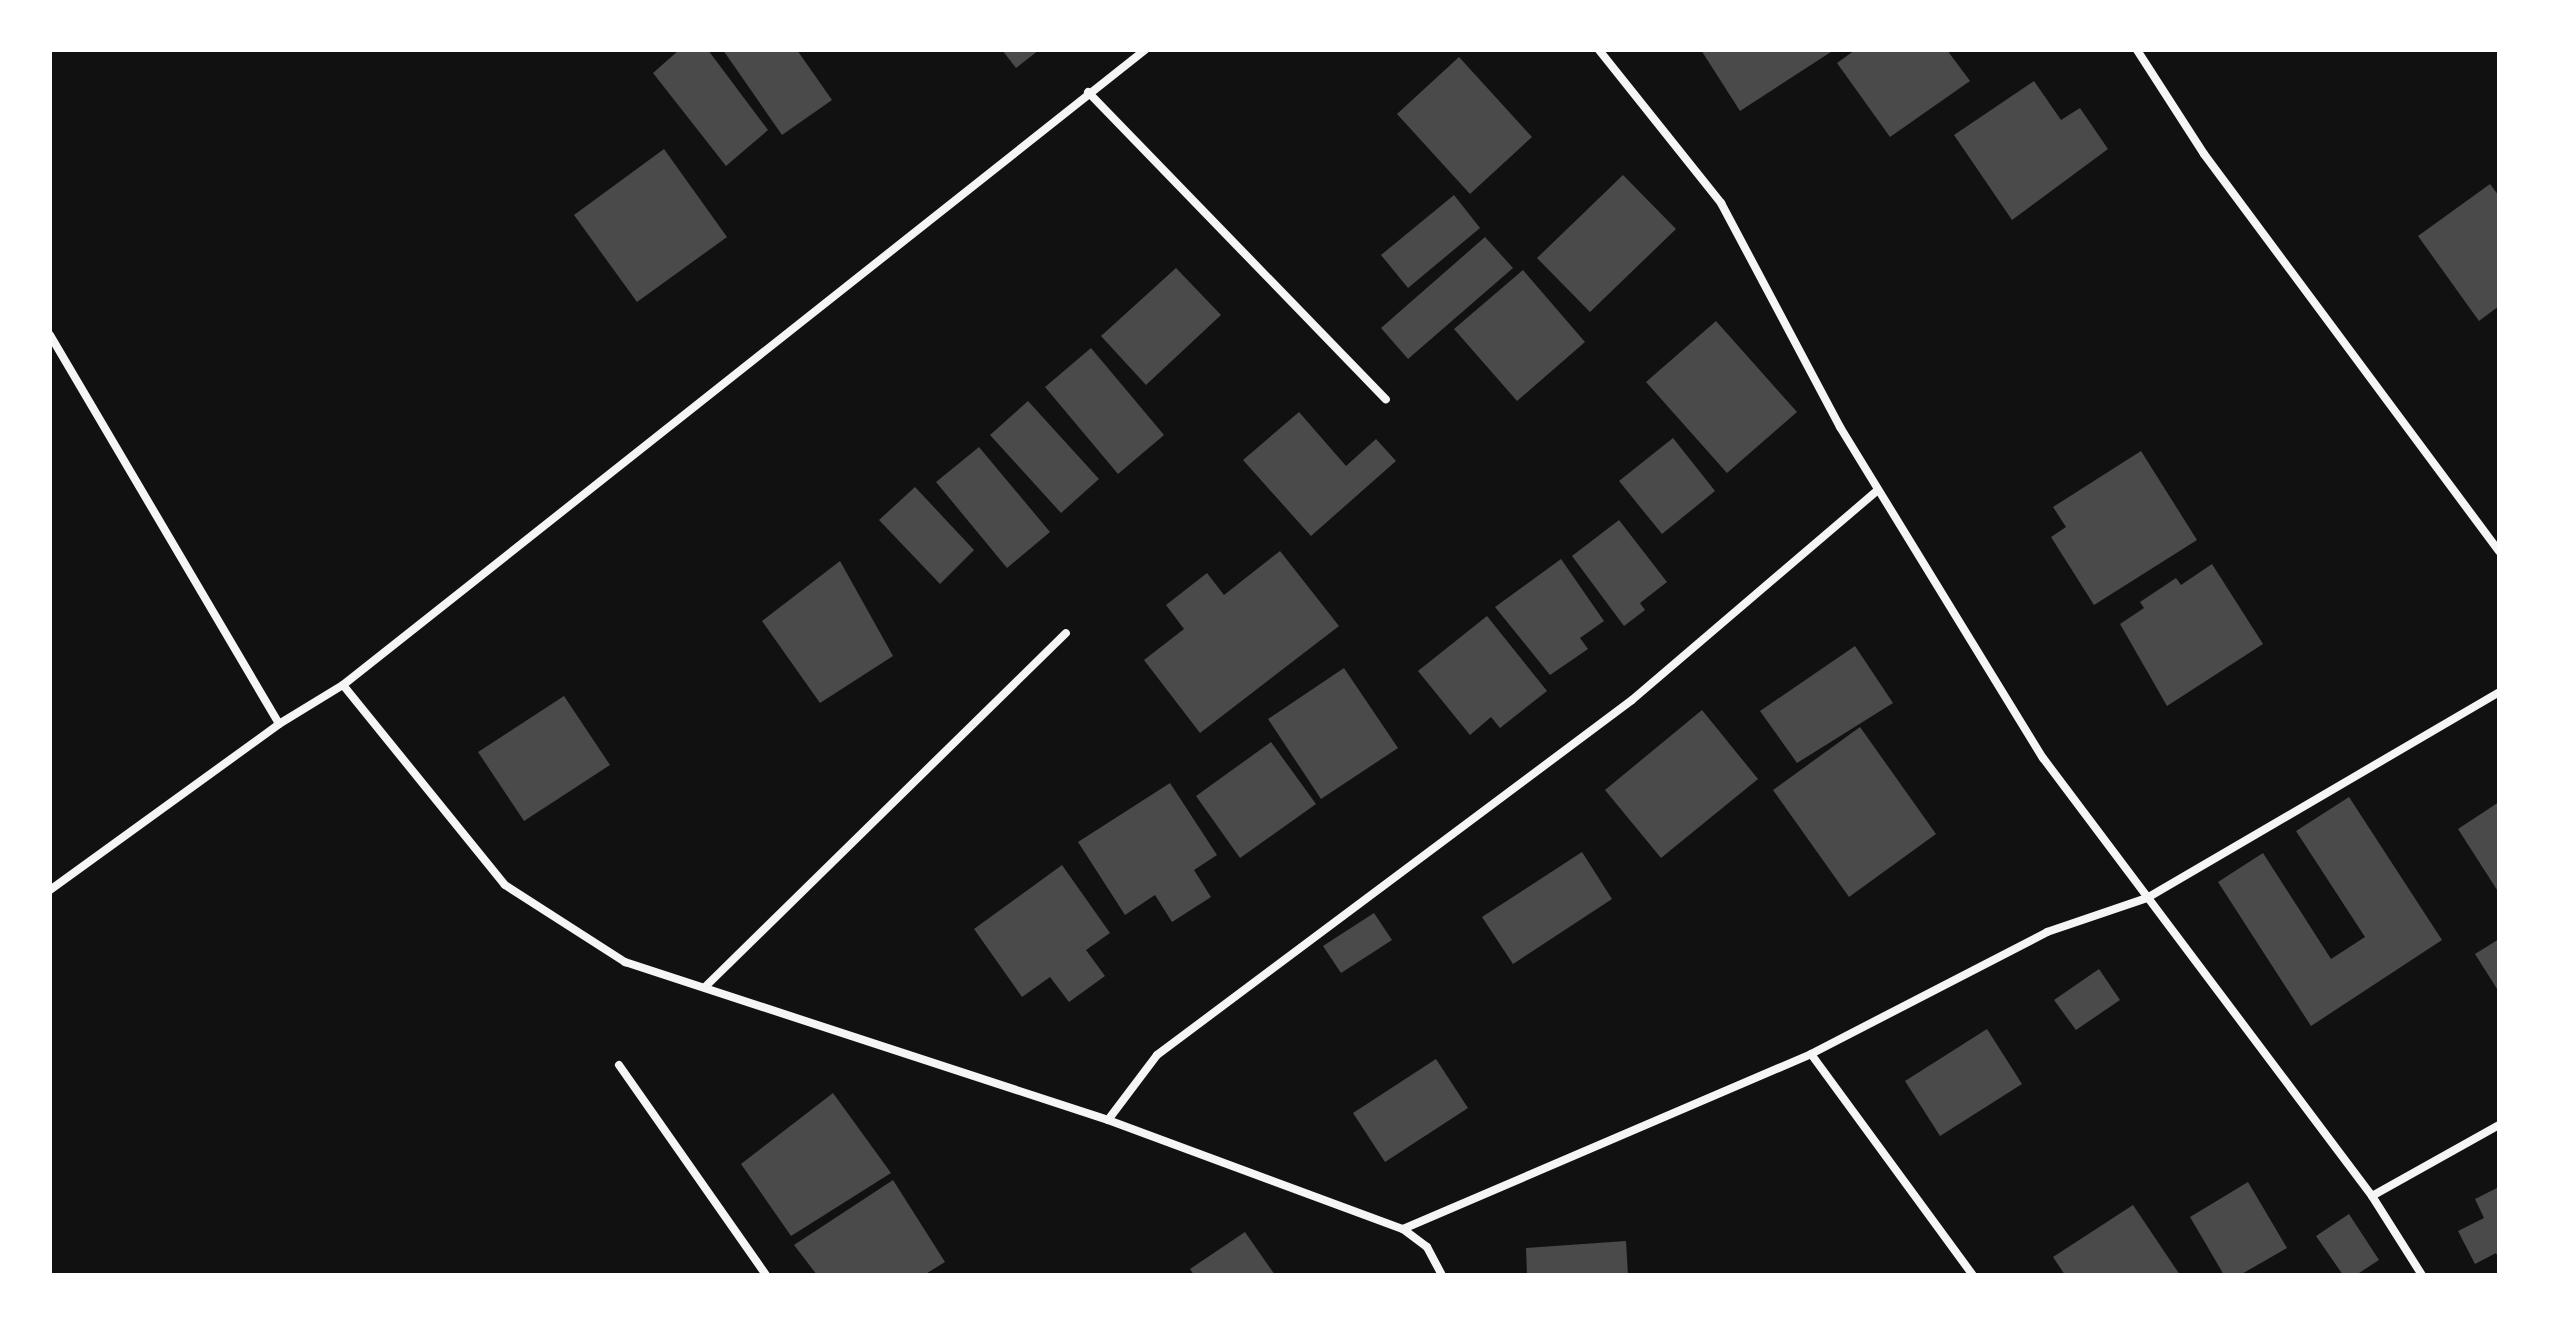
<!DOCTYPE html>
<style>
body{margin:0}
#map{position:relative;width:2549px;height:1325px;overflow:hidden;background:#111;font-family:Ubuntu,sans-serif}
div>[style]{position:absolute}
.building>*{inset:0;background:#4a4a4a}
.minor>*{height:8px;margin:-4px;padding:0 4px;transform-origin:4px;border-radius:4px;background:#f5f5f5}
span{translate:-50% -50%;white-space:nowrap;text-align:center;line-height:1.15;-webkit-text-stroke:6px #fff;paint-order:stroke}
.frame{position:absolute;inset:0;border:52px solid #fff;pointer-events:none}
</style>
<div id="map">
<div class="building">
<div style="clip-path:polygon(679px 50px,708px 50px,768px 130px,726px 166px,653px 73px)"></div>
<div style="clip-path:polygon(723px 50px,797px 50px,832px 100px,782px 135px)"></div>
<div style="clip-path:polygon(1002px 50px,1039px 50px,1016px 68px)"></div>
<div style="clip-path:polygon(1701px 50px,1834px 50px,1740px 111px)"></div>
<div style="clip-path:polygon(1855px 50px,1947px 50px,1970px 81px,1890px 137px,1837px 63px)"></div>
<div style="clip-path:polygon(1459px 57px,1532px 137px,1470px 194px,1397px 114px)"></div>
<div style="clip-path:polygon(2034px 81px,2061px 120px,2080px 108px,2108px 149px,2012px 220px,1954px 135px)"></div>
<div style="clip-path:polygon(664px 149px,727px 237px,637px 302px,574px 215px)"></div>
<div style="clip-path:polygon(1623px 175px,1676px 229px,1590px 312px,1537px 258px)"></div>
<div style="clip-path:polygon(2490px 184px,2499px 196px,2499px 306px,2479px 321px,2418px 236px)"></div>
<div style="clip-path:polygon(1454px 195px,1480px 228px,1408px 288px,1381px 255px)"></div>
<div style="clip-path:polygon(1485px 237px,1513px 268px,1408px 359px,1381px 328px)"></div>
<div style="clip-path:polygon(1176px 268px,1221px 315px,1146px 385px,1101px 336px)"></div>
<div style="clip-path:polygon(1523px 270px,1585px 342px,1517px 401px,1454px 329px)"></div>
<div style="clip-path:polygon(1716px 321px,1797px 412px,1727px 473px,1646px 382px)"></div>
<div style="clip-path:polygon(1091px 348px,1164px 435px,1118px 474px,1045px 387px)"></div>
<div style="clip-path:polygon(1028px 401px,1099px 479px,1061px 513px,990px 435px)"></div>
<div style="clip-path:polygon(1299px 412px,1346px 466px,1376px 439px,1396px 461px,1311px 536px,1243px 460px)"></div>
<div style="clip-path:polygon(1673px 438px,1715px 491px,1662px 534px,1619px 481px)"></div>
<div style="clip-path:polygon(979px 447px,1050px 532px,1007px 568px,936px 482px)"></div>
<div style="clip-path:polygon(2141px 451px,2197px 540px,2094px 605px,2051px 537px,2066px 527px,2053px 507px)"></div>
<div style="clip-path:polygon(915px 487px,974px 550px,940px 584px,879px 520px)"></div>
<div style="clip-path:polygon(1619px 520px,1667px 582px,1640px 603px,1645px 610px,1624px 626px,1572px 556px)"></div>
<div style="clip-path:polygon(1280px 551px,1339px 626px,1200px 733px,1144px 660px,1184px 629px,1166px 605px,1207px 573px,1224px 595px)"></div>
<div style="clip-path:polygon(1561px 559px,1604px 621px,1580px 638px,1588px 649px,1550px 675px,1495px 607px)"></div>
<div style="clip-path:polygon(840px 561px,893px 656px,820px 703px,762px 621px)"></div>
<div style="clip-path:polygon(2212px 564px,2263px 644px,2167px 706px,2120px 624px,2144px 608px,2140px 602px,2176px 578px,2181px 585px)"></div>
<div style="clip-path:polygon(1487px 616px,1547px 691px,1500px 728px,1491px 717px,1470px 735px,1418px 671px)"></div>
<div style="clip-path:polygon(1855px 646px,1893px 703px,1797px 763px,1760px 711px)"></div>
<div style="clip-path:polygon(1344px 668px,1398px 748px,1321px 799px,1268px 719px)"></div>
<div style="clip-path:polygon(564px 696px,610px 765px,524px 821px,478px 752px)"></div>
<div style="clip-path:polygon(1702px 710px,1758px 779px,1661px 858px,1605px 790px)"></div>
<div style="clip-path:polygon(1860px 727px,1936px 834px,1849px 897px,1773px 790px)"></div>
<div style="clip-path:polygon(1271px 742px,1316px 804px,1240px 858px,1196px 796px)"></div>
<div style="clip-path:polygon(1170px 783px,1217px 855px,1194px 870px,1211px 897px,1172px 922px,1155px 895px,1125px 915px,1078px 842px)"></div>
<div style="clip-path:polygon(2349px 797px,2442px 940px,2311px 1026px,2218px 882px,2263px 853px,2331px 959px,2365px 937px,2296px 831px)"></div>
<div style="clip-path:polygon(2499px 802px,2499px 893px,2458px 829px)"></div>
<div style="clip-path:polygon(1582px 852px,1612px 899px,1513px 964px,1482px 917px)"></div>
<div style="clip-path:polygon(1062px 865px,1110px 933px,1086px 950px,1105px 976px,1069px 1002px,1050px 977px,1022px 997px,974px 929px)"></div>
<div style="clip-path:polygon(1374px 913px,1392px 940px,1341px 973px,1323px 946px)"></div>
<div style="clip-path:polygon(2499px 939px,2499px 992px,2475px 954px)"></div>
<div style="clip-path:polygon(2099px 969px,2120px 1000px,2076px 1030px,2054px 1000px)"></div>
<div style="clip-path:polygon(1987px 1029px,2022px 1084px,1940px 1136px,1905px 1081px)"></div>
<div style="clip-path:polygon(1436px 1059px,1468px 1108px,1385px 1162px,1353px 1113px)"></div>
<div style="clip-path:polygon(833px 1093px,891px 1173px,791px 1236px,741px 1164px)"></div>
<div style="clip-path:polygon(893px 1180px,945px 1262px,924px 1275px,817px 1275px,794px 1245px)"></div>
<div style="clip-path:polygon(2248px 1182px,2287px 1248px,2240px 1275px,2224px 1275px,2190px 1217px)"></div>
<div style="clip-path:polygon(2499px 1187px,2499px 1260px,2496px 1253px,2475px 1264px,2458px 1231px,2484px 1218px,2475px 1199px)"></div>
<div style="clip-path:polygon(2133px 1205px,2180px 1275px,2065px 1275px,2053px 1257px)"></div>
<div style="clip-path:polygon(2349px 1214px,2379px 1260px,2356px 1275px,2343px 1275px,2316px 1236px)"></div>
<div style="clip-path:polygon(1245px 1232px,1275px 1275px,1194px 1275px,1190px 1269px)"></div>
<div style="clip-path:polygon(1626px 1241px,1628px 1275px,1527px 1275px,1526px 1248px)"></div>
</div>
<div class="minor">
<div style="left:1599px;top:50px;width:196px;rotate:51.4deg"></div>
<div style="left:1721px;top:203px;width:254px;rotate:62deg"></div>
<div style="left:1840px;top:427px;width:388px;rotate:58.5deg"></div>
<div style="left:2043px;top:758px;width:548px;rotate:53.09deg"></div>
<div style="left:2372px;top:1196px;width:93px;rotate:57.7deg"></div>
<div style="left:2137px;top:50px;width:124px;rotate:57.2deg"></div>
<div style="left:2204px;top:154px;width:495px;rotate:53.4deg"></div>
<div style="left:1088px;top:92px;width:428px;rotate:45.9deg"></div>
<div style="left:50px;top:335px;width:451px;rotate:59.5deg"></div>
<div style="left:343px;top:685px;width:257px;rotate:51deg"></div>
<div style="left:505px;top:885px;width:143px;rotate:32.7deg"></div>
<div style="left:625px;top:962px;width:508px;rotate:18.11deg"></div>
<div style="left:1108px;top:1120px;width:314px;rotate:20.3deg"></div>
<div style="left:1403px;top:1229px;width:30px;rotate:37deg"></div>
<div style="left:1427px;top:1247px;width:32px;rotate:62deg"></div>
<div style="left:50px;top:890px;width:283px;rotate:-35.9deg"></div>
<div style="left:279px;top:724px;width:75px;rotate:-31.4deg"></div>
<div style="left:343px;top:685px;width:1023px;rotate:-38.37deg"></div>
<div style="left:706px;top:986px;width:504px;rotate:-44.44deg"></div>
<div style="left:1811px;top:1054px;width:274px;rotate:53.8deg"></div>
<div style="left:619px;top:1065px;width:256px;rotate:55deg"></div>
<div style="left:1108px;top:1120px;width:81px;rotate:-53deg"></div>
<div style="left:1157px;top:1055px;width:593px;rotate:-36.77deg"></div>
<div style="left:1632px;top:700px;width:322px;rotate:-40.5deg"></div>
<div style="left:2372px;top:1196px;width:145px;rotate:-29.2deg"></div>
<div style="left:1403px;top:1229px;width:444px;rotate:-23.2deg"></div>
<div style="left:1811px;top:1054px;width:266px;rotate:-27.3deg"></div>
<div style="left:2047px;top:932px;width:106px;rotate:-18.8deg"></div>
<div style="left:2147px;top:898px;width:408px;rotate:-30.3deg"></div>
</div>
<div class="frame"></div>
</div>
